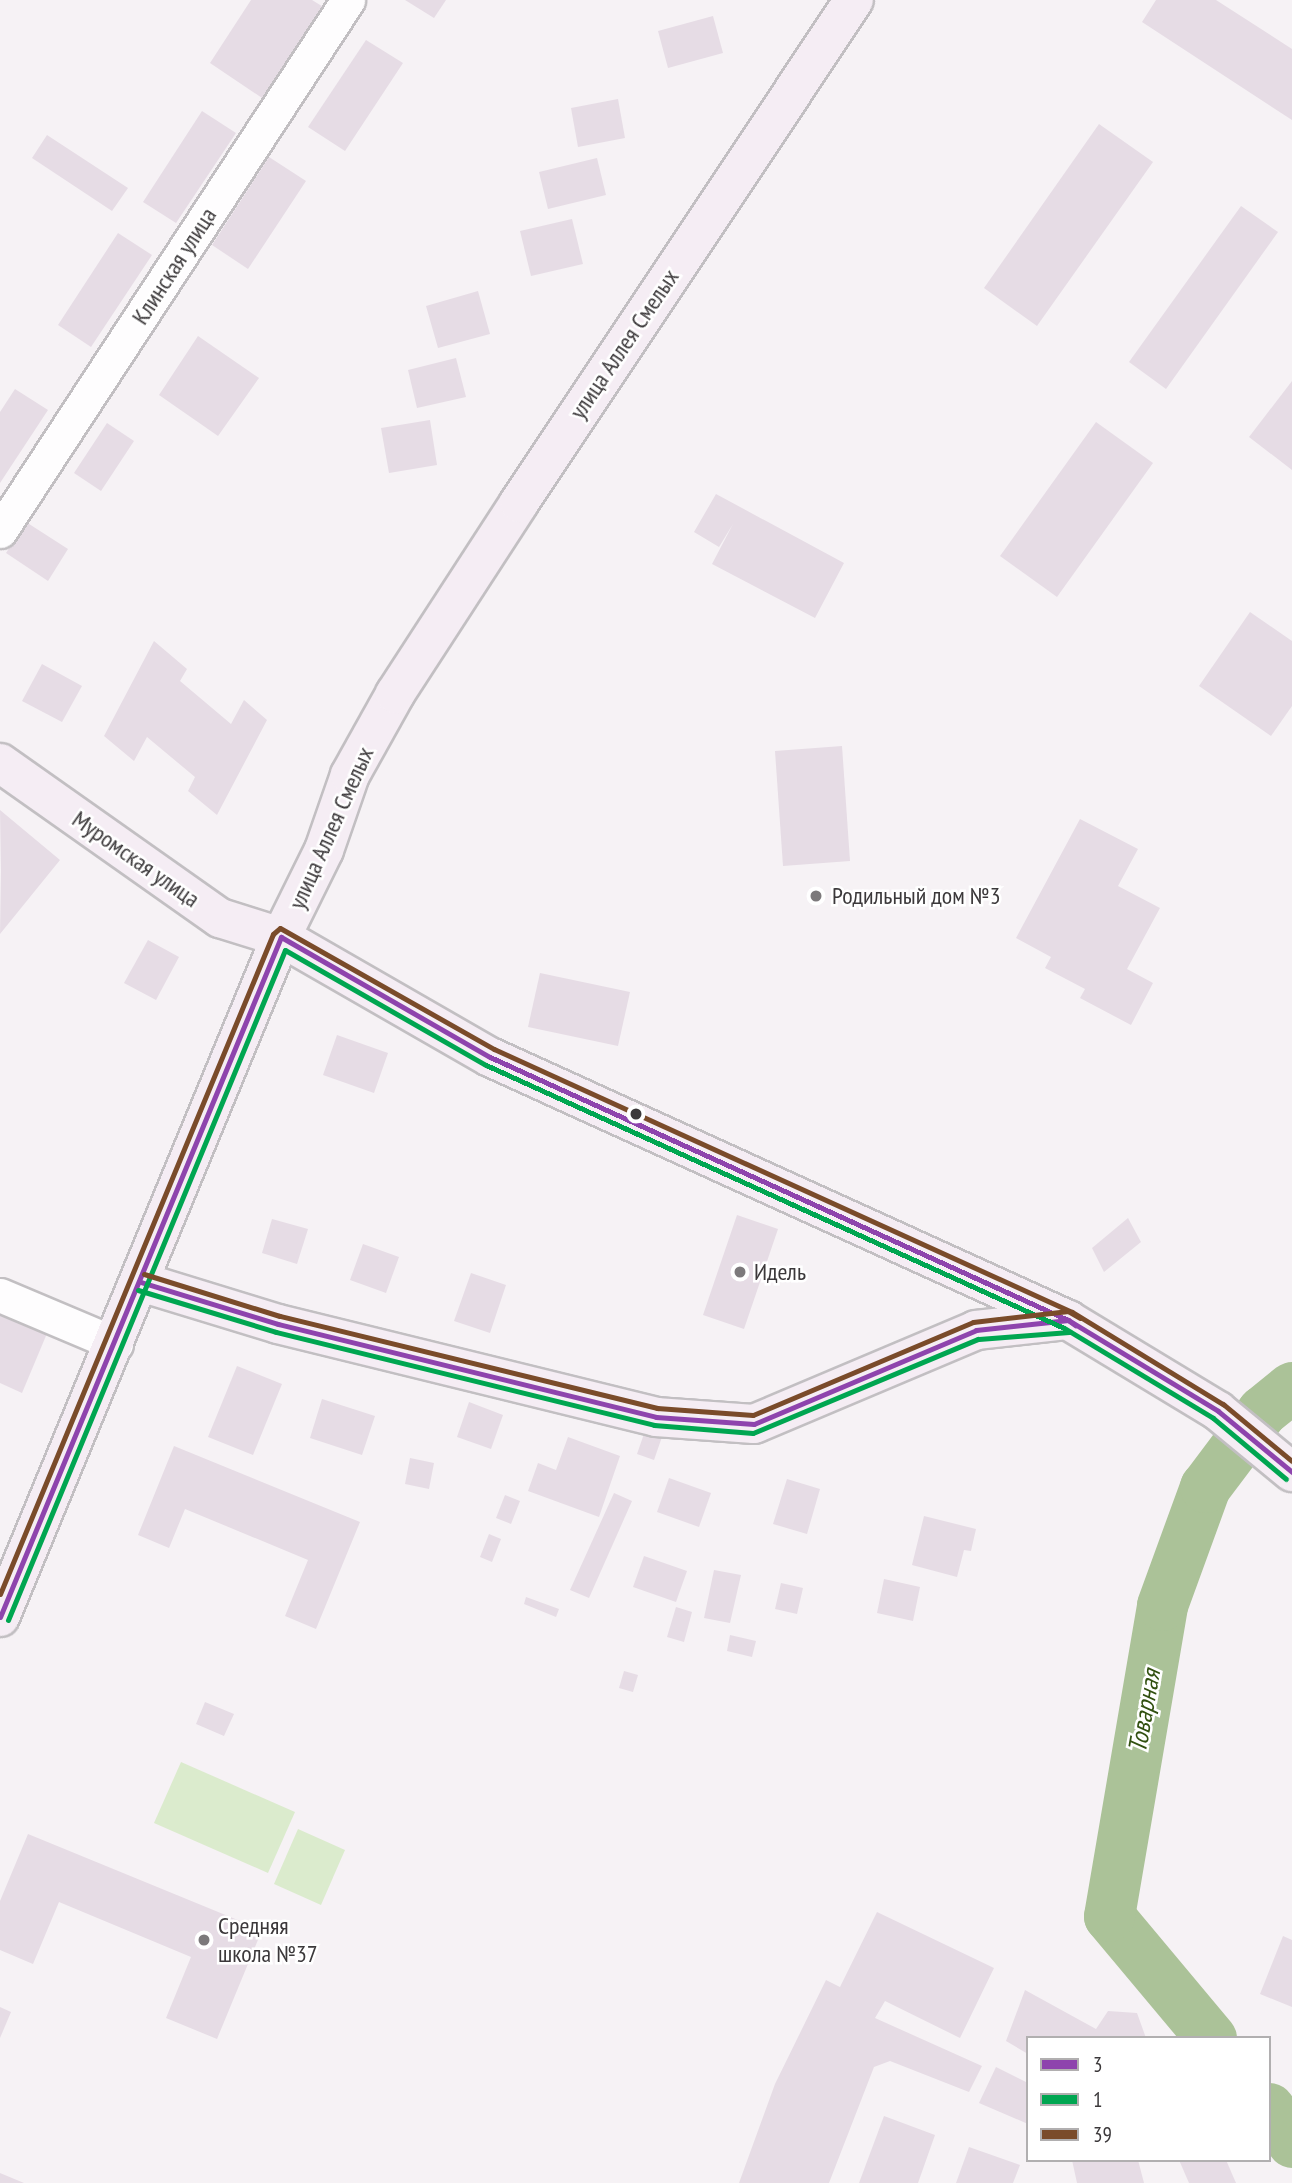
<!DOCTYPE html>
<meta charset="utf-8">
<style>
body{margin:0}
#map{position:relative;width:1292px;height:2183px;overflow:hidden;background:#f6f2f5;font-family:"PT Sans Narrow",sans-serif}
div>[style]{position:absolute}
.green>*{inset:0;background:#dbebcd}
.river>*{height:51px;margin:-25.5px;padding:0 25.5px;transform-origin:25.5px;border-radius:25.5px;background:#abc298}
.building>*{inset:0;background:#e6dce5}
.roads{filter:drop-shadow(2px 0 #c2bfc2) drop-shadow(-2px 0 #c2bfc2) drop-shadow(0 2px #c2bfc2) drop-shadow(0 -2px #c2bfc2)}
.minor>*{height:33px;margin:-16.5px;padding:0 16.5px;transform-origin:16.5px;border-radius:16.5px;background:#fefdfe}
.major>*{height:38px;margin:-19px;padding:0 19px;transform-origin:19px;border-radius:19px;background:#f5edf4}
.bus-1>*{height:5px;margin:-2.5px;padding:0 2.5px;transform-origin:2.5px;border-radius:2.5px;background:#8e44ad}
.bus-2>*{height:5px;margin:-2.5px;padding:0 2.5px;transform-origin:2.5px;border-radius:2.5px;background:#00a651}
.bus-3>*{height:5px;margin:-2.5px;padding:0 2.5px;transform-origin:2.5px;border-radius:2.5px;background:#7a4b2a}
.dots>*{width:19px;height:19px;translate:-50% -50%;box-sizing:border-box;border:4px solid #fff;border-radius:50%}
span{translate:-50% -50%;white-space:nowrap;text-align:center;line-height:1.15;-webkit-text-stroke:5px #fff;paint-order:stroke}
.street-label{font-size:24px;color:#3b383a}
.poi-label{font-size:24px;color:#3b383a}
.left{translate:0 -50%;text-align:left}
.water-label{font-size:26px;color:#315010;font-style:italic}
.legend{position:absolute;left:1026px;top:2036px;width:245px;height:126px;box-sizing:border-box;background:#fff;border:2px solid #b1afb0;margin:0;padding:9px 12px;list-style:none;font-size:21px;color:#3b383a}
.legend li{display:flex;align-items:center;gap:14px;height:35px}
.legend b{width:35px;border:2px solid #b1afb0}
</style>
<div id="map">
<div class="green">
<div style="clip-path:polygon(181px 1762px,295px 1812px,268px 1873px,154px 1823px)"></div>
<div style="clip-path:polygon(298px 1829px,345px 1850px,321px 1905px,274px 1884px)"></div>
</div>
<div class="river">
<div style="left:1211px;top:2038px;width:159px;rotate:-129.9deg"></div>
<div style="left:1109px;top:1916px;width:315px;rotate:-80.3deg"></div>
<div style="left:1162px;top:1605px;width:126px;rotate:-70deg"></div>
<div style="left:1205px;top:1487px;width:95px;rotate:-53.1deg"></div>
<div style="left:1262px;top:1411px;width:38px;rotate:-39deg"></div>
<div style="left:1269px;top:2108px;width:41px;rotate:55.9deg"></div>
</div>
<div class="building">
<div style="clip-path:polygon(251px 0,312px 0,325px 8px,265px 100px,210px 63px)"></div>
<div style="clip-path:polygon(405px 0,446px 0,434px 18px)"></div>
<div style="clip-path:polygon(1156px 0,1216px 0,1292px 49px,1292px 120px,1142px 22px)"></div>
<div style="clip-path:polygon(713px 16px,723px 53px,668px 68px,658px 31px)"></div>
<div style="clip-path:polygon(366px 40px,403px 63px,345px 151px,308px 127px)"></div>
<div style="clip-path:polygon(618px 99px,625px 138px,578px 147px,571px 108px)"></div>
<div style="clip-path:polygon(202px 111px,236px 133px,176px 223px,143px 202px)"></div>
<div style="clip-path:polygon(1099px 124px,1153px 162px,1037px 326px,984px 288px)"></div>
<div style="clip-path:polygon(47px 135px,128px 188px,112px 211px,32px 158px)"></div>
<div style="clip-path:polygon(269px 157px,306px 181px,248px 269px,212px 245px)"></div>
<div style="clip-path:polygon(597px 158px,606px 195px,548px 209px,539px 172px)"></div>
<div style="clip-path:polygon(1241px 206px,1278px 232px,1166px 389px,1129px 362px)"></div>
<div style="clip-path:polygon(572px 219px,583px 264px,531px 276px,520px 231px)"></div>
<div style="clip-path:polygon(118px 233px,152px 255px,91px 347px,58px 325px)"></div>
<div style="clip-path:polygon(478px 291px,490px 334px,438px 348px,426px 306px)"></div>
<div style="clip-path:polygon(198px 336px,259px 378px,218px 436px,159px 395px)"></div>
<div style="clip-path:polygon(456px 358px,466px 397px,417px 408px,408px 370px)"></div>
<div style="clip-path:polygon(1292px 381px,1292px 470px,1249px 437px)"></div>
<div style="clip-path:polygon(15px 389px,48px 410px,0 483px,0 412px)"></div>
<div style="clip-path:polygon(430px 420px,437px 465px,389px 473px,381px 428px)"></div>
<div style="clip-path:polygon(1096px 422px,1153px 463px,1057px 597px,1000px 556px)"></div>
<div style="clip-path:polygon(107px 423px,134px 441px,101px 491px,74px 473px)"></div>
<div style="clip-path:polygon(716px 494px,844px 563px,815px 618px,712px 564px,733px 524px,719px 547px,694px 532px)"></div>
<div style="clip-path:polygon(26px 522px,68px 549px,48px 581px,6px 553px)"></div>
<div style="clip-path:polygon(1250px 612px,1292px 641px,1292px 706px,1271px 736px,1199px 686px)"></div>
<div style="clip-path:polygon(154px 641px,187px 669px,180px 681px,231px 724px,244px 700px,267px 720px,217px 815px,188px 791px,195px 777px,147px 737px,134px 761px,104px 736px)"></div>
<div style="clip-path:polygon(42px 664px,82px 686px,62px 722px,22px 701px)"></div>
<div style="clip-path:polygon(842px 746px,850px 861px,783px 866px,775px 751px)"></div>
<div style="clip-path:polygon(0 810px,60px 860px,0 934px,1px 871px)"></div>
<div style="clip-path:polygon(1080px 819px,1138px 849px,1118px 886px,1160px 908px,1127px 969px,1153px 983px,1131px 1025px,1080px 998px,1085px 989px,1045px 968px,1051px 957px,1016px 938px)"></div>
<div style="clip-path:polygon(148px 940px,179px 957px,156px 1000px,124px 983px)"></div>
<div style="clip-path:polygon(540px 973px,630px 992px,618px 1046px,528px 1027px)"></div>
<div style="clip-path:polygon(337px 1035px,388px 1053px,374px 1093px,323px 1075px)"></div>
<div style="clip-path:polygon(737px 1215px,778px 1229px,744px 1329px,703px 1315px)"></div>
<div style="clip-path:polygon(1128px 1218px,1141px 1242px,1104px 1272px,1092px 1248px)"></div>
<div style="clip-path:polygon(272px 1219px,308px 1229px,297px 1264px,262px 1253px)"></div>
<div style="clip-path:polygon(363px 1244px,399px 1257px,386px 1293px,350px 1280px)"></div>
<div style="clip-path:polygon(471px 1273px,506px 1285px,490px 1333px,454px 1321px)"></div>
<div style="clip-path:polygon(0 1312px,48px 1331px,22px 1393px,0 1383px)"></div>
<div style="clip-path:polygon(237px 1366px,282px 1384px,253px 1455px,208px 1437px)"></div>
<div style="clip-path:polygon(322px 1399px,375px 1416px,362px 1455px,310px 1438px)"></div>
<div style="clip-path:polygon(469px 1402px,503px 1415px,491px 1449px,457px 1437px)"></div>
<div style="clip-path:polygon(646px 1428px,663px 1434px,654px 1460px,637px 1454px)"></div>
<div style="clip-path:polygon(568px 1437px,620px 1456px,599px 1517px,528px 1491px,538px 1463px,556px 1470px)"></div>
<div style="clip-path:polygon(174px 1446px,360px 1522px,316px 1629px,285px 1616px,308px 1560px,185px 1509px,169px 1548px,138px 1535px)"></div>
<div style="clip-path:polygon(410px 1458px,434px 1463px,429px 1489px,405px 1484px)"></div>
<div style="clip-path:polygon(669px 1478px,711px 1493px,699px 1527px,657px 1512px)"></div>
<div style="clip-path:polygon(787px 1479px,820px 1489px,807px 1534px,773px 1524px)"></div>
<div style="clip-path:polygon(614px 1493px,632px 1501px,589px 1598px,570px 1590px)"></div>
<div style="clip-path:polygon(505px 1495px,520px 1501px,511px 1524px,496px 1518px)"></div>
<div style="clip-path:polygon(924px 1516px,976px 1529px,971px 1551px,964px 1550px,957px 1577px,912px 1565px)"></div>
<div style="clip-path:polygon(489px 1534px,501px 1539px,492px 1562px,480px 1557px)"></div>
<div style="clip-path:polygon(644px 1556px,687px 1571px,676px 1602px,633px 1587px)"></div>
<div style="clip-path:polygon(714px 1570px,741px 1575px,730px 1623px,704px 1618px)"></div>
<div style="clip-path:polygon(884px 1579px,920px 1587px,913px 1621px,877px 1613px)"></div>
<div style="clip-path:polygon(781px 1583px,803px 1588px,797px 1614px,775px 1609px)"></div>
<div style="clip-path:polygon(526px 1597px,559px 1609px,556px 1617px,524px 1604px)"></div>
<div style="clip-path:polygon(676px 1607px,692px 1612px,684px 1642px,667px 1637px)"></div>
<div style="clip-path:polygon(730px 1635px,756px 1641px,752px 1657px,727px 1651px)"></div>
<div style="clip-path:polygon(624px 1671px,638px 1675px,633px 1692px,619px 1688px)"></div>
<div style="clip-path:polygon(205px 1702px,234px 1714px,224px 1736px,196px 1724px)"></div>
<div style="clip-path:polygon(28px 1834px,262px 1930px,217px 2039px,166px 2018px,191px 1957px,59px 1902px,33px 1964px,0 1950px,0 1901px)"></div>
<div style="clip-path:polygon(877px 1912px,994px 1968px,960px 2038px,885px 2001px,875px 2018px,982px 2066px,969px 2092px,890px 2061px,874px 2067px,829px 2183px,739px 2183px,775px 2084px,826px 1980px,840px 1987px)"></div>
<div style="clip-path:polygon(1283px 1936px,1292px 1940px,1292px 2007px,1260px 1994px)"></div>
<div style="clip-path:polygon(1025px 1990px,1096px 2029px,1108px 2011px,1137px 2013px,1146px 2038px,1028px 2038px,1028px 2054px,1006px 2041px)"></div>
<div style="clip-path:polygon(0 2007px,11px 2012px,0 2038px)"></div>
<div style="clip-path:polygon(996px 2067px,1028px 2083px,1028px 2124px,979px 2103px)"></div>
<div style="clip-path:polygon(884px 2116px,935px 2135px,918px 2183px,859px 2183px)"></div>
<div style="clip-path:polygon(969px 2147px,1020px 2165px,1013px 2183px,956px 2183px)"></div>
<div style="clip-path:polygon(1072px 2160px,1138px 2160px,1144px 2183px,1077px 2183px)"></div>
<div style="clip-path:polygon(1179px 2160px,1226px 2160px,1236px 2183px,1189px 2183px)"></div>
<div style="clip-path:polygon(0 2173px,24px 2183px,0 2183px)"></div>
</div>
<div class="roads">
<div class="minor">
<div style="left:0;top:531px;width:635px;rotate:-56.76deg"></div>
<div style="left:0;top:1295px;width:126px;rotate:22.9deg"></div>
</div>
<div class="major">
<div style="left:0;top:763px;width:269px;rotate:35.2deg"></div>
<div style="left:220px;top:918px;width:64px;rotate:17.3deg"></div>
<div style="left:281px;top:937px;width:241px;rotate:29.9deg"></div>
<div style="left:490px;top:1057px;width:635px;rotate:24.47deg"></div>
<div style="left:1068px;top:1320px;width:175px;rotate:31.2deg"></div>
<div style="left:1218px;top:1411px;width:96px;rotate:39.5deg"></div>
<div style="left:141px;top:1282px;width:143px;rotate:17deg"></div>
<div style="left:278px;top:1324px;width:389px;rotate:13.8deg"></div>
<div style="left:656px;top:1417px;width:98px;rotate:4.1deg"></div>
<div style="left:754px;top:1424px;width:241px;rotate:-22.9deg"></div>
<div style="left:976px;top:1330px;width:93px;rotate:-6.2deg"></div>
<div style="left:0;top:1617px;width:736px;rotate:-67.55deg"></div>
<div style="left:281px;top:937px;width:97px;rotate:-63.7deg"></div>
<div style="left:324px;top:850px;width:79px;rotate:-70.9deg"></div>
<div style="left:350px;top:775px;width:93px;rotate:-60.9deg"></div>
<div style="left:395px;top:694px;width:228px;rotate:-57deg"></div>
<div style="left:519px;top:503px;width:604px;rotate:-56.34deg"></div>
</div>
</div>
<div class="bus-1">
<div style="left:141px;top:1282px;width:143px;rotate:17deg"></div>
<div style="left:278px;top:1324px;width:389px;rotate:13.8deg"></div>
<div style="left:656px;top:1417px;width:98px;rotate:4.1deg"></div>
<div style="left:754px;top:1424px;width:241px;rotate:-22.9deg"></div>
<div style="left:976px;top:1330px;width:93px;rotate:-6.2deg"></div>
<div style="left:1068px;top:1320px;width:9px;rotate:36deg"></div>
<div style="left:0;top:1617px;width:736px;rotate:-67.55deg"></div>
<div style="left:281px;top:937px;width:241px;rotate:29.9deg"></div>
<div style="left:490px;top:1057px;width:635px;rotate:24.47deg"></div>
<div style="left:1068px;top:1320px;width:175px;rotate:31.2deg"></div>
<div style="left:1218px;top:1411px;width:96px;rotate:39.5deg"></div>
</div>
<div class="bus-2">
<div style="left:138px;top:1290px;width:144px;rotate:16.9deg"></div>
<div style="left:276px;top:1332px;width:389px;rotate:13.8deg"></div>
<div style="left:654px;top:1425px;width:99px;rotate:4.6deg"></div>
<div style="left:753px;top:1433px;width:244px;rotate:-22.7deg"></div>
<div style="left:978px;top:1339px;width:92px;rotate:-4.4deg"></div>
<div style="left:8px;top:1620px;width:725px;rotate:-67.54deg"></div>
<div style="left:285px;top:950px;width:232px;rotate:29.8deg"></div>
<div style="left:486px;top:1065px;width:635px;rotate:24.47deg"></div>
<div style="left:1064px;top:1328px;width:174px;rotate:31.1deg"></div>
<div style="left:1213px;top:1418px;width:95px;rotate:39.9deg"></div>
</div>
<div class="bus-3">
<div style="left:144px;top:1274px;width:142px;rotate:17.2deg"></div>
<div style="left:280px;top:1316px;width:388px;rotate:13.7deg"></div>
<div style="left:657px;top:1408px;width:96px;rotate:4.2deg"></div>
<div style="left:753px;top:1415px;width:239px;rotate:-22.9deg"></div>
<div style="left:973px;top:1322px;width:96px;rotate:-6.6deg"></div>
<div style="left:1068px;top:1311px;width:14px;rotate:30deg"></div>
<div style="left:0;top:1594px;width:714px;rotate:-67.53deg"></div>
<div style="left:273px;top:934px;width:9px;rotate:-41deg"></div>
<div style="left:280px;top:928px;width:246px;rotate:29.5deg"></div>
<div style="left:494px;top:1049px;width:635px;rotate:24.47deg"></div>
<div style="left:1072px;top:1312px;width:177px;rotate:31.4deg"></div>
<div style="left:1223px;top:1404px;width:89px;rotate:39.6deg"></div>
</div>
<div class="dots">
<div style="left:816px;top:896px;background:#7c797b"></div>
<div style="left:636px;top:1114px;background:#3b383a"></div>
<div style="left:740px;top:1272px;background:#7c797b"></div>
<div style="left:204px;top:1940px;background:#7c797b"></div>
</div>
<div class="street-label">
<span style="left:174px;top:266px;rotate:-57deg">Клинская улица</span>
<span style="left:624px;top:344px;rotate:-56deg">улица Аллея Смелых</span>
<span style="left:331px;top:828px;rotate:-66deg">улица Аллея Смелых</span>
<span style="left:136px;top:859px;rotate:35deg">Муромская улица</span>
</div>
<div class="poi-label">
<span class="left" style="left:832px;top:896px">Родильный дом №3</span>
<span class="left" style="left:754px;top:1272px">Идель</span>
<span class="left" style="left:218px;top:1940px">Средняя<br>школа №37</span>
</div>
<div class="water-label">
<span style="left:1144px;top:1711px;rotate:-80deg">Товарная</span>
</div>
<ul class="legend">
<li><b style="height:9px;background:#8e44ad"></b>3</li>
<li><b style="height:9px;background:#00a651"></b>1</li>
<li><b style="height:9px;background:#7a4b2a"></b>39</li>
</ul>
</div>
